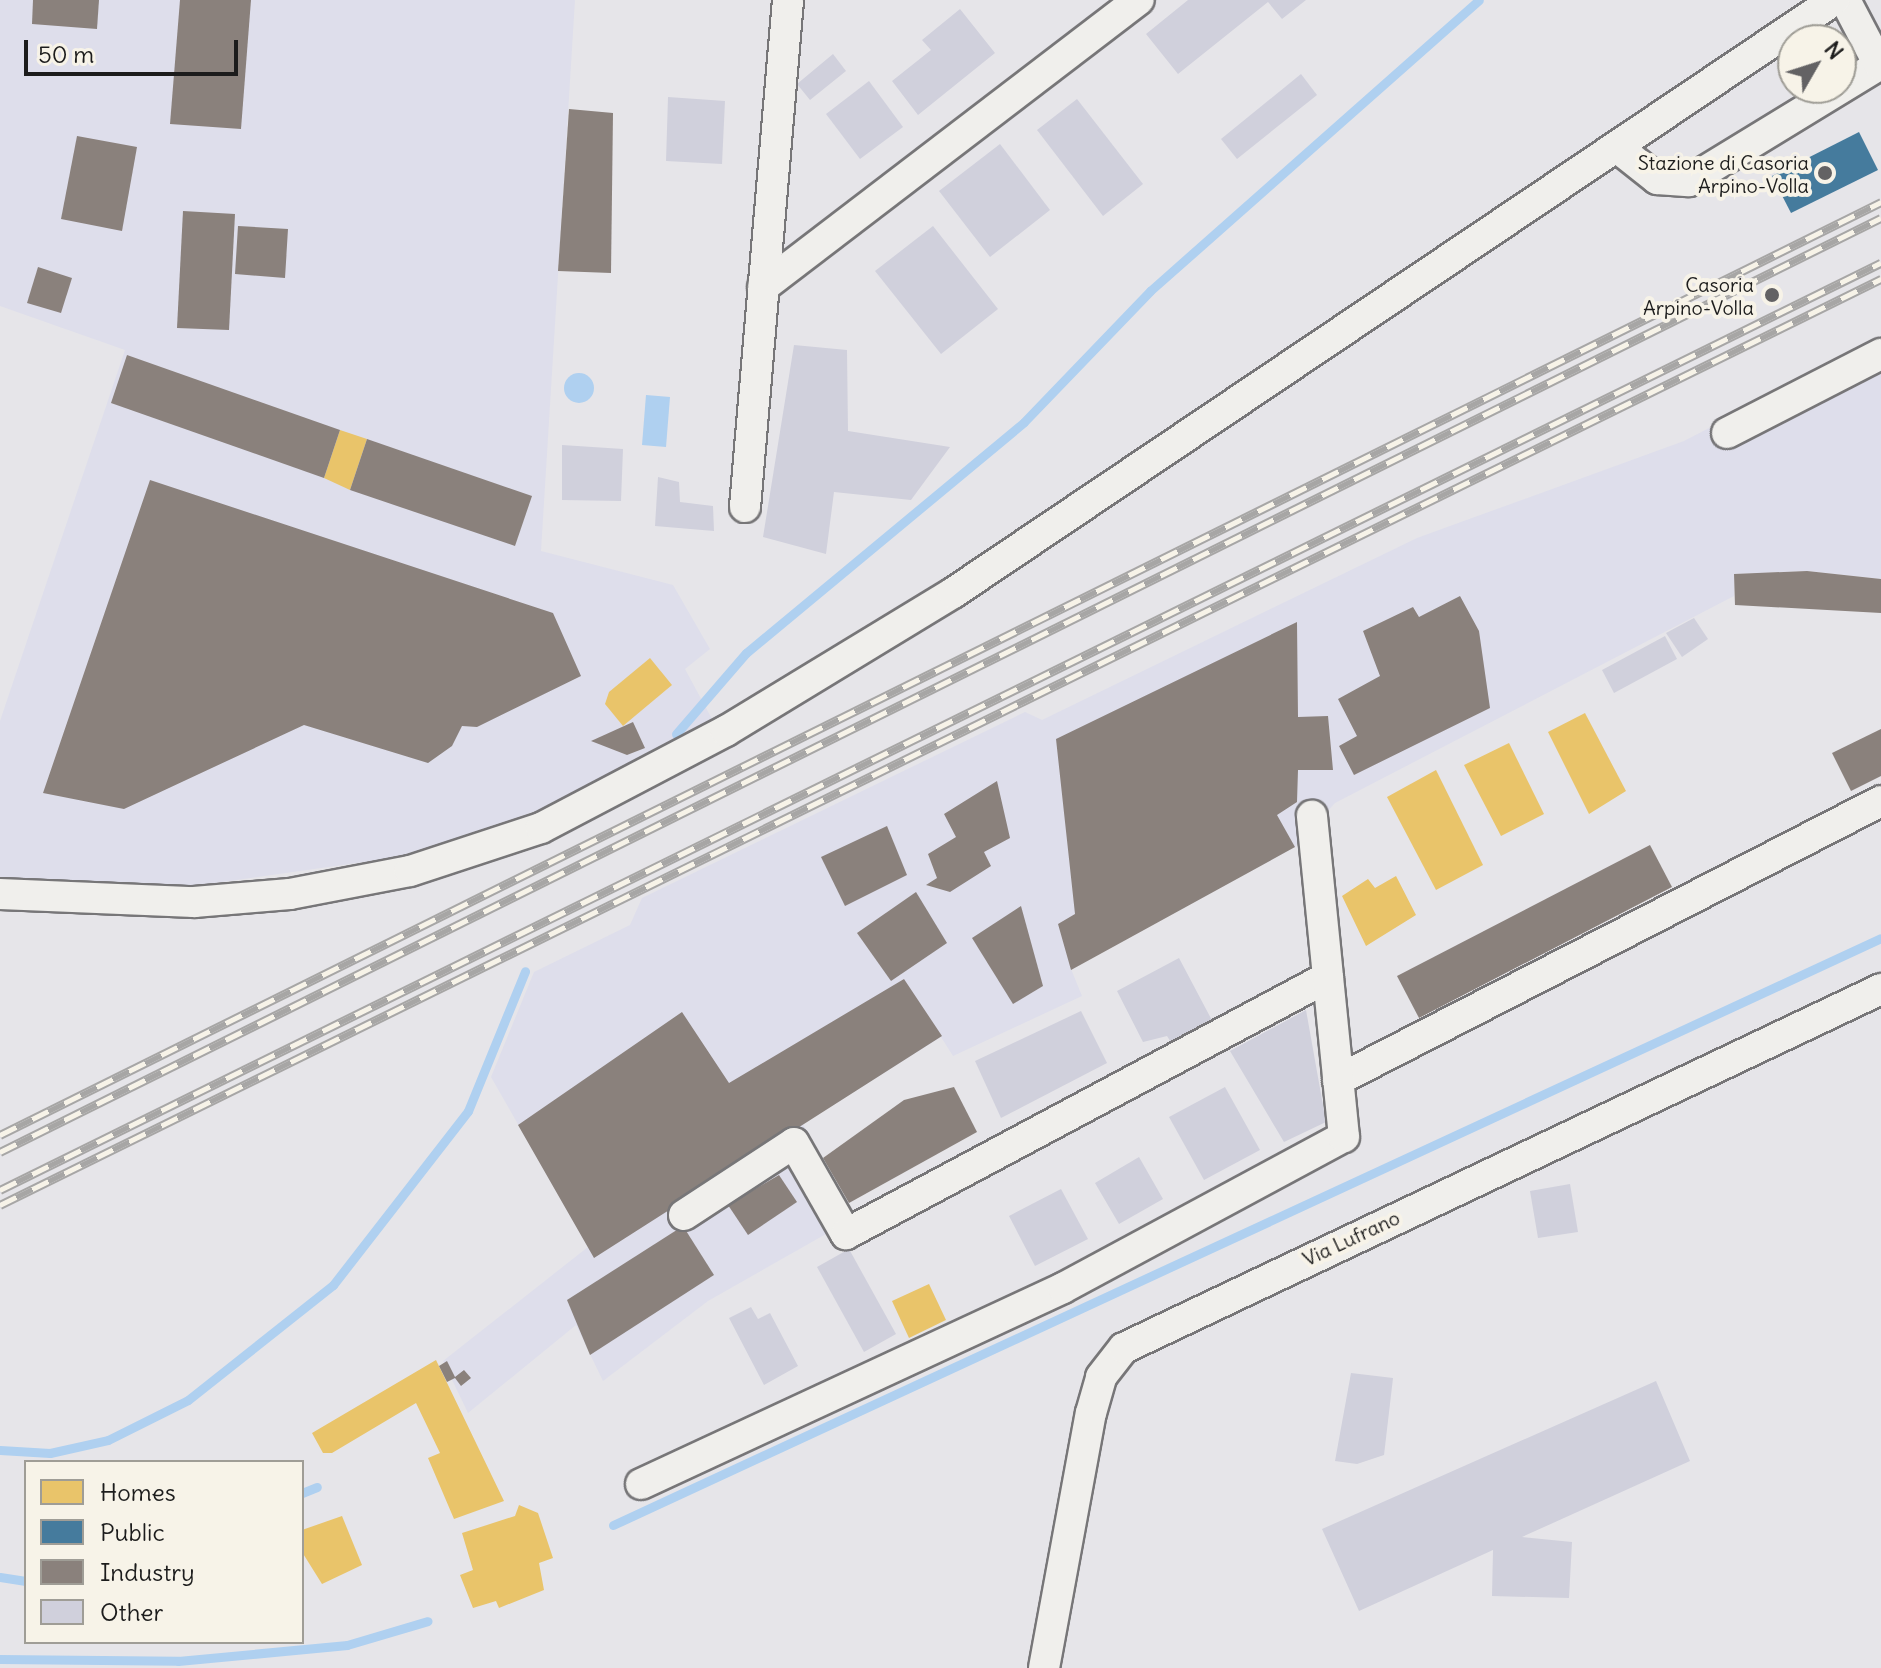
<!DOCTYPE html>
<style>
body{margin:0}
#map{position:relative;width:1881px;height:1668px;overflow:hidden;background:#e6e5e9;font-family:Delius,sans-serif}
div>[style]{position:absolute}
.built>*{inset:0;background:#dedeeb}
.water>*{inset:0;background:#afd0f0}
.round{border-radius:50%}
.homes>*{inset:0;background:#e9c46a}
.public>*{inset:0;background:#457b9d}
.industry>*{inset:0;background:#8a817c}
.stream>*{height:9px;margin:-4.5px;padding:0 4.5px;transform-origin:4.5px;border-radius:4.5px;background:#afd0f0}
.building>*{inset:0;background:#d0d0dc}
.roads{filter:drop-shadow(2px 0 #777678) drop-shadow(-2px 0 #777678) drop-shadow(0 2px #777678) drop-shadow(0 -2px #777678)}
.minor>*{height:30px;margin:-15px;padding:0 15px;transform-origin:15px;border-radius:15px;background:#f0efec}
.rail>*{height:9px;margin-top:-4.5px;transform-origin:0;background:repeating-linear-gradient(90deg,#f7f3e8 0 18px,#a7a6a5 0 36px);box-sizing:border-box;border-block:2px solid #a7a6a5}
.dots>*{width:22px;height:22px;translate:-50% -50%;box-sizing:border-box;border:4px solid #f7f3e8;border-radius:50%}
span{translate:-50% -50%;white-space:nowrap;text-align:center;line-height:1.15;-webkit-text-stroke:8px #f7f3e8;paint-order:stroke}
.poi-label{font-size:20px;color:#1c1c1c}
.right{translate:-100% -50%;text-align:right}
.street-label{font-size:20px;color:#1c1c1c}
.legend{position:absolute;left:24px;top:1460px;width:280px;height:184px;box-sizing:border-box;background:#f7f3e8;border:2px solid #9f9d96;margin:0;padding:10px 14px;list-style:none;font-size:24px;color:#1c1c1c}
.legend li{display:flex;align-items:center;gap:16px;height:40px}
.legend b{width:40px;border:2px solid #9f9d96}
.north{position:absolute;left:1777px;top:24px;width:80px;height:80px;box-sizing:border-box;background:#f7f3e8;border:2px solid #9f9d96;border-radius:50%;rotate:51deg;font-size:22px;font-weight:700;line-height:32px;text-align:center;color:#1c1c1c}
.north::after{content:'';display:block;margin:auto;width:28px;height:36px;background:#636264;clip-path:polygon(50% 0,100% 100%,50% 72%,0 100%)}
.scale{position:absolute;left:24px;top:40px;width:214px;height:36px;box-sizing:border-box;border:4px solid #1c1c1c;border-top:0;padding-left:10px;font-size:24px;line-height:28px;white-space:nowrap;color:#1c1c1c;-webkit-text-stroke:6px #f7f3e8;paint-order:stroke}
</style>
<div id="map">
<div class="built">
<div style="clip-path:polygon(0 0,575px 0,541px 551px,673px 585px,710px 649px,685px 669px,712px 719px,539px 810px,399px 857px,194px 886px,0 879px,0 721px,125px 350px,0 306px)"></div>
<div style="clip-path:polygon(1881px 339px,1881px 579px,1807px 571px,1735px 574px,1734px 596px,1335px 803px,1295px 847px,1071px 969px,1082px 996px,953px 1056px,941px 1037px,803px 1124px,856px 1217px,708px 1301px,603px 1381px,576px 1325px,468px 1413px,443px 1361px,588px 1247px,491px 1077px,534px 972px,630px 925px,642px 898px,1025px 712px,1042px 720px,1417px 538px,1684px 441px)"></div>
</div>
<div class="water">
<div class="round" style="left:564px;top:373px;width:30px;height:30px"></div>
<div style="clip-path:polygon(646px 395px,670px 397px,666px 447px,642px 445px)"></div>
</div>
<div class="homes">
<div style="clip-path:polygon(340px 430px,367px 439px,350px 490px,324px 478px)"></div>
<div style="clip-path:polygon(650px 658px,672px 685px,623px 726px,605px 704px,609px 692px)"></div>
<div style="clip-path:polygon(1585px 713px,1626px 791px,1589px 814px,1548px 732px)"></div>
<div style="clip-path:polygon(1509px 743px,1544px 814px,1501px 836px,1464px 765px)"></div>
<div style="clip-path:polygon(1436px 770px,1483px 865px,1436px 890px,1387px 797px)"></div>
<div style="clip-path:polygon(1396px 876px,1416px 915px,1366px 946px,1342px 896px,1368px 879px,1375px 888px)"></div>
<div style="clip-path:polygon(929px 1284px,946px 1320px,909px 1338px,892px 1301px)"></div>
<div style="clip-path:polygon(436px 1360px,504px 1501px,454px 1519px,428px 1458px,440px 1453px,416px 1403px,332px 1453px,323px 1453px,312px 1433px)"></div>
<div style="clip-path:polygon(519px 1505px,538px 1513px,553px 1558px,539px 1563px,544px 1590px,499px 1608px,496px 1601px,473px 1608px,460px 1575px,473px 1570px,462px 1533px,515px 1516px)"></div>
<div style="clip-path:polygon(342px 1516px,362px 1565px,322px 1584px,302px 1552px,302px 1530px)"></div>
</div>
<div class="public">
<div style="clip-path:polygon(1859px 132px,1878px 170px,1791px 213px,1772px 176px)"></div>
</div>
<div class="industry">
<div style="clip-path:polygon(33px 0,99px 0,97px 29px,32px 24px)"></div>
<div style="clip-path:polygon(180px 0,251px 0,241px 129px,170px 124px)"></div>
<div style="clip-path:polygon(569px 109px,613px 113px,611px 273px,558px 271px)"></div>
<div style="clip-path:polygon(77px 136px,137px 147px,122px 231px,61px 219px)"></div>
<div style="clip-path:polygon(183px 211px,235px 214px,229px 330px,177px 328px)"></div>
<div style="clip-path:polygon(238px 226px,288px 229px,285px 278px,235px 274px)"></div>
<div style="clip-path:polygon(38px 267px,72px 278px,61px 313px,27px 303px)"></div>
<div style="clip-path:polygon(127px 355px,340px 430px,324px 478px,111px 403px)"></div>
<div style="clip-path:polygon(367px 439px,532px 496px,515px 546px,350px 490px)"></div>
<div style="clip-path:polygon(150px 480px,553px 613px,581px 676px,477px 727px,462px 726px,452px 746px,428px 763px,304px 725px,124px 809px,43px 793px)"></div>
<div style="clip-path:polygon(1807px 571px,1881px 579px,1881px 613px,1735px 605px,1734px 574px)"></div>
<div style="clip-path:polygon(1460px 596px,1479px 631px,1490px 708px,1354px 775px,1339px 746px,1357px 736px,1338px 699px,1380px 676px,1363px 631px,1413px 607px,1419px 617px)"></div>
<div style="clip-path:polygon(1297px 622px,1298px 717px,1328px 716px,1333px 770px,1298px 770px,1297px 802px,1277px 815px,1295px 847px,1071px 970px,1058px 924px,1075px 914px,1056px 739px)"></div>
<div style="clip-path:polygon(633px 722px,645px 748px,627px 755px,591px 741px)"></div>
<div style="clip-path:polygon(1881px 729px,1881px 776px,1851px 791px,1832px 753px)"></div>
<div style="clip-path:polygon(997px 781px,1010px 838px,984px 852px,991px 866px,950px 892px,926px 885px,937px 878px,928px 854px,956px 837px,944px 814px)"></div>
<div style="clip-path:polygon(887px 826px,907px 875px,845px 906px,821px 857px)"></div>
<div style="clip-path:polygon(1650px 845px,1672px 887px,1419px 1018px,1397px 976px)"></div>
<div style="clip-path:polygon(916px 892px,947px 943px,891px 981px,857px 933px)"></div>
<div style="clip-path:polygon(1021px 906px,1043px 986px,1013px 1004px,972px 938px)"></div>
<div style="clip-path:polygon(904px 979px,942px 1036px,594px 1258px,518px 1125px,682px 1012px,729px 1083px)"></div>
<div style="clip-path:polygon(954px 1087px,977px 1132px,849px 1203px,823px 1158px,904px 1100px)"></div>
<div style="clip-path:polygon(779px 1175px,797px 1202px,748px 1235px,728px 1205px)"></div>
<div style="clip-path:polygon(683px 1226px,714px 1275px,590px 1355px,567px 1300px)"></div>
<div style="clip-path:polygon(447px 1361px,455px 1377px,464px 1370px,471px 1378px,461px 1386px,455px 1378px,447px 1382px,439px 1366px)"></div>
</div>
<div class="stream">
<div style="left:676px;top:734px;width:107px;rotate:-49.2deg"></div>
<div style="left:746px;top:653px;width:361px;rotate:-39.7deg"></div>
<div style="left:1024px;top:422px;width:182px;rotate:-46.1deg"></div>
<div style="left:1150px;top:291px;width:439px;rotate:-41.5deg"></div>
<div style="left:0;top:1450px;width:50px;rotate:3.4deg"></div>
<div style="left:50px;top:1453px;width:59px;rotate:-12.6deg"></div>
<div style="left:108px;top:1440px;width:89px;rotate:-26.6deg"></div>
<div style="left:188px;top:1400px;width:185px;rotate:-38.4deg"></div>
<div style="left:333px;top:1285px;width:220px;rotate:-52.2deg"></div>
<div style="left:468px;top:1111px;width:151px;rotate:-67.8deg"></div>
<div style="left:302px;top:1493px;width:16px;rotate:-22deg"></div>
<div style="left:613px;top:1525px;width:1397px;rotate:-24.84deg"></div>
<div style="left:0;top:1577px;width:26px;rotate:9deg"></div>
<div style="left:0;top:1659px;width:178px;rotate:0.6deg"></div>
<div style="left:178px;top:1661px;width:170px;rotate:-5.4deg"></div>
<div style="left:347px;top:1645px;width:84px;rotate:-16.5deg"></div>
</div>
<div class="building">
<div style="clip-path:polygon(1188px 0,1306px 0,1282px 19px,1268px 2px,1178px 74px,1146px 34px)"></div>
<div style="clip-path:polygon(960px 9px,995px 53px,918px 115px,892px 81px,931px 50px,922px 40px)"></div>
<div style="clip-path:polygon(833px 54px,846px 71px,810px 100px,797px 84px)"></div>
<div style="clip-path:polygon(1301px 74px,1317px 95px,1237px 159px,1221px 139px)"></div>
<div style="clip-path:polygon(869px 81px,903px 127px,860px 159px,826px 114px)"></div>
<div style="clip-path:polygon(668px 97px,725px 101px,722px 164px,666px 161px)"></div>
<div style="clip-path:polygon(1077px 99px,1143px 184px,1103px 216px,1037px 130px)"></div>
<div style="clip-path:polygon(1000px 144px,1050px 210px,990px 257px,939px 191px)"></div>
<div style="clip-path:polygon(933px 226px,998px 309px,941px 354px,875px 271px)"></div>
<div style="clip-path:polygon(794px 345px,847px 350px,848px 431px,950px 447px,911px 500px,834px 492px,826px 554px,763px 537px)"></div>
<div style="clip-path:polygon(562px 445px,623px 449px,621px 501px,562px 500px)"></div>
<div style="clip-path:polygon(658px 477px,679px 482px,680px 502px,713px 506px,714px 531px,655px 526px)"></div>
<div style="clip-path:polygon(1694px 618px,1708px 639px,1682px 657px,1666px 633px)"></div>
<div style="clip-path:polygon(1665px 636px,1677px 659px,1614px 693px,1602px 670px)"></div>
<div style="clip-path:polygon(1179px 958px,1215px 1026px,1174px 1047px,1167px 1036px,1143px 1042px,1117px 991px)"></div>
<div style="clip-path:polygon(1306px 1010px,1326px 1122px,1284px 1142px,1230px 1051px)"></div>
<div style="clip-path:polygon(1081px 1011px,1107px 1063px,1001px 1118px,975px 1061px)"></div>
<div style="clip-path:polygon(1225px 1087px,1260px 1150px,1204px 1180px,1169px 1117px)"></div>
<div style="clip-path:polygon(1139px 1157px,1163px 1199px,1119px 1224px,1095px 1183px)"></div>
<div style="clip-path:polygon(1570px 1184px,1578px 1232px,1538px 1238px,1530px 1191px)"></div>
<div style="clip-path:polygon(1061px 1189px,1088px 1239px,1035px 1266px,1009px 1216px)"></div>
<div style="clip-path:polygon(849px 1249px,896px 1334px,864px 1352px,817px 1267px)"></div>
<div style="clip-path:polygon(751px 1307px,758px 1319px,770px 1313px,798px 1366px,764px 1385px,729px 1318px)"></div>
<div style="clip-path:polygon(1351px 1373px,1393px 1378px,1384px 1455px,1357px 1464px,1335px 1461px)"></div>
<div style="clip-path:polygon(1656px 1381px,1690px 1461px,1522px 1537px,1572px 1542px,1569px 1598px,1492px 1596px,1493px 1550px,1359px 1611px,1322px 1529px)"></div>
</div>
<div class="roads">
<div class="minor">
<div style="left:1618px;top:148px;width:50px;rotate:38.5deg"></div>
<div style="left:1657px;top:179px;width:32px;rotate:4deg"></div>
<div style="left:1689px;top:181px;width:223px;rotate:-31.4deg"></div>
<div style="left:1879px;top:65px;width:73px;rotate:-117.6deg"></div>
<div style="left:763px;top:287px;width:473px;rotate:-37.4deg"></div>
<div style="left:1727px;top:433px;width:173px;rotate:-27.2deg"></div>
<div style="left:745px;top:507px;width:509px;rotate:-85.15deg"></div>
<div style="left:0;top:894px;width:194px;rotate:2.4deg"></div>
<div style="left:194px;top:902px;width:96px;rotate:-4.8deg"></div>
<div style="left:290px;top:894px;width:122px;rotate:-10.9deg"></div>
<div style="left:410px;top:871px;width:138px;rotate:-18.2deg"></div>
<div style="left:541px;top:828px;width:209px;rotate:-27.7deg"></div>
<div style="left:726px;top:731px;width:266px;rotate:-31.3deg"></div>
<div style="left:953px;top:593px;width:1062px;rotate:-33.94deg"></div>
<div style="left:1338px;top:1080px;width:610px;rotate:-27.19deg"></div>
<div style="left:684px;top:1215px;width:131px;rotate:-33.2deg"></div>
<div style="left:794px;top:1143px;width:105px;rotate:60.3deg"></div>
<div style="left:846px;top:1234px;width:546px;rotate:-28.07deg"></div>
<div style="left:641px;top:1484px;width:465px;rotate:-24.9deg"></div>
<div style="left:1063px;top:1288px;width:319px;rotate:-28.3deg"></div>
<div style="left:1344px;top:1137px;width:323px;rotate:-95.7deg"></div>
<div style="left:1044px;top:1668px;width:259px;rotate:-79.6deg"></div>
<div style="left:1091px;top:1413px;width:37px;rotate:-74deg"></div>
<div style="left:1101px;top:1377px;width:37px;rotate:-52deg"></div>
<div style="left:1124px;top:1348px;width:838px;rotate:-25.37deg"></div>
</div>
</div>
<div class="rail">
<div style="left:0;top:1135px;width:2100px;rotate:-26.38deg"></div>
<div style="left:0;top:1152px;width:2100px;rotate:-26.41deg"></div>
<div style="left:0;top:1190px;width:2097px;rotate:-26.24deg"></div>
<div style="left:0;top:1205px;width:2097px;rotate:-26.21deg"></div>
</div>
<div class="dots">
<div style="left:1825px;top:173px;background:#636264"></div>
<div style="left:1772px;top:295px;background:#636264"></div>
</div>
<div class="poi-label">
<span class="right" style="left:1809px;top:174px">Stazione di Casoria<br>Arpino-Volla</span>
<span class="right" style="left:1754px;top:296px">Casoria<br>Arpino-Volla</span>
</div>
<div class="street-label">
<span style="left:1351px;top:1238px;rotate:-25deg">Via Lufrano</span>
</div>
<ul class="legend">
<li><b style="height:22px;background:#e9c46a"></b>Homes</li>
<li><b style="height:22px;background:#457b9d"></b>Public</li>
<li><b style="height:22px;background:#8a817c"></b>Industry</li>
<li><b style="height:22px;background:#d0d0dc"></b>Other</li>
</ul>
<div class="north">N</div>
<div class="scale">50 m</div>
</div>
